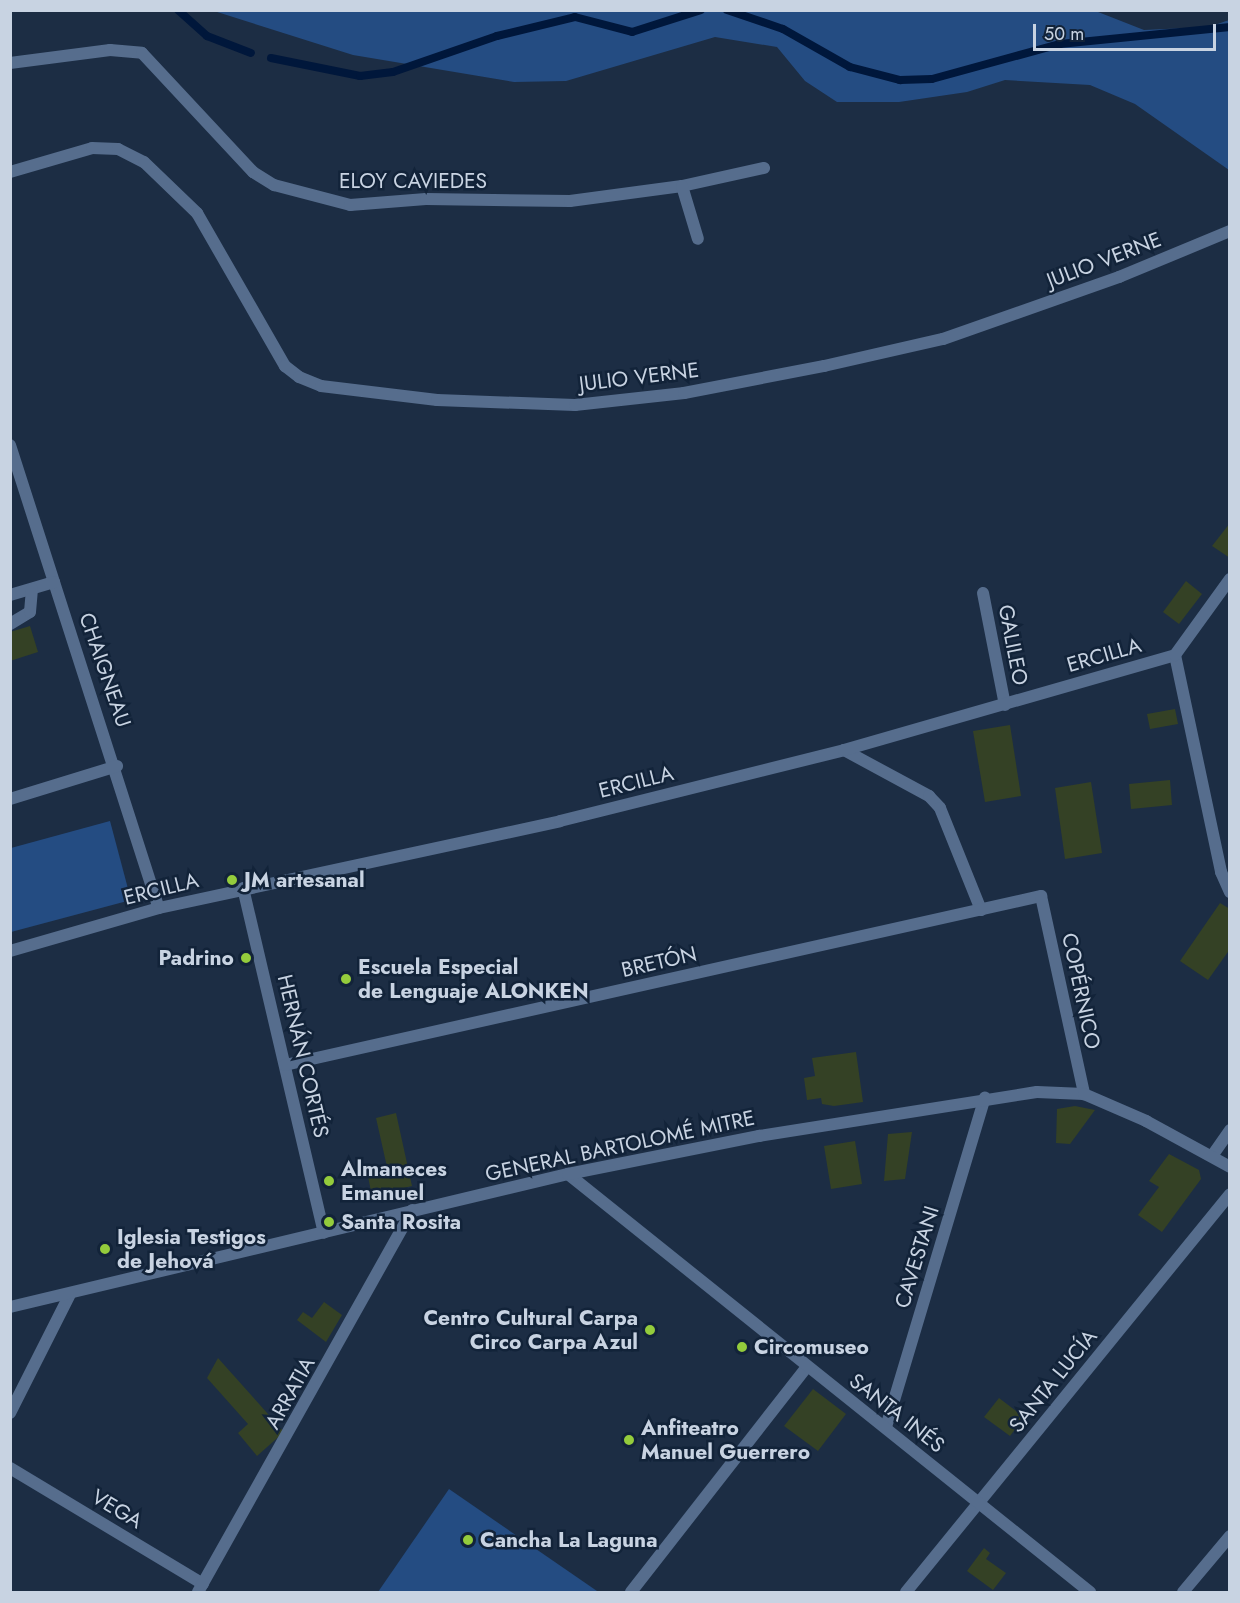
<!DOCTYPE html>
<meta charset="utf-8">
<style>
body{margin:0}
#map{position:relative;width:1240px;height:1603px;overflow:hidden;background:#1c2d44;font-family:Jost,sans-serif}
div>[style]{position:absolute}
.green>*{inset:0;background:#244c82}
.stream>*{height:8px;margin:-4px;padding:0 4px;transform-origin:4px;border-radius:4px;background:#00173b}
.building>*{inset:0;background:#344125}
.minor>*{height:12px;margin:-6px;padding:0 6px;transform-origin:6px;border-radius:6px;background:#566d8d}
.tertiary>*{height:12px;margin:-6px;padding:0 6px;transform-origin:6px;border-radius:6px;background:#566d8d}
.dots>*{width:16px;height:16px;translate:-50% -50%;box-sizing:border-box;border:3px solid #122339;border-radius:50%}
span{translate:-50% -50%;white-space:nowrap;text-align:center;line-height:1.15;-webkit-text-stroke:5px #122339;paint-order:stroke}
.street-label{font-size:21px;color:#c8d3e2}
.poi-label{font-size:21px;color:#c8d3e2;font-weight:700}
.left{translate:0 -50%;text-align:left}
.right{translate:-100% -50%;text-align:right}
.frame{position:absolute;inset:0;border:12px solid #c8d3e2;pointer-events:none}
.scale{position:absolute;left:1033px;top:24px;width:183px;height:27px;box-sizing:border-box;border:3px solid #c8d3e2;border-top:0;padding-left:8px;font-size:18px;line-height:21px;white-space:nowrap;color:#c8d3e2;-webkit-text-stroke:4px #122339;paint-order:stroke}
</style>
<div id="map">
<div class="green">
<div style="clip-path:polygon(394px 11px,1093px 10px,1144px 30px,1209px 27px,1229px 20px,1229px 170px,1135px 104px,1090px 85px,1005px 80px,967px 92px,899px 102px,837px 102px,805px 81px,777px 47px,715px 37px,566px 81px,514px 82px,353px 55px,214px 11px)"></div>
<div style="clip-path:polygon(110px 821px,131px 900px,11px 932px,11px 848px)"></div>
<div style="clip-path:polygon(449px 1489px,597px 1591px,596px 1592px,378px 1592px)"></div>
</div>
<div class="stream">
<div style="left:178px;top:10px;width:39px;rotate:42deg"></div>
<div style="left:207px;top:36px;width:47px;rotate:21.1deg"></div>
<div style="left:727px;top:10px;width:59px;rotate:18.7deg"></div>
<div style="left:783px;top:29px;width:77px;rotate:29.6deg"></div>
<div style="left:850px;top:67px;width:52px;rotate:14.6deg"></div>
<div style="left:900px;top:80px;width:32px;rotate:-2deg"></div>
<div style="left:932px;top:79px;width:133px;rotate:-15.3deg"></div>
<div style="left:1060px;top:44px;width:171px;rotate:-5.7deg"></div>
<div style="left:271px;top:58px;width:91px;rotate:11.4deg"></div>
<div style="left:360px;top:76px;width:33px;rotate:-7deg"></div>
<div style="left:393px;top:72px;width:110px;rotate:-19.1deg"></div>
<div style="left:497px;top:36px;width:80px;rotate:-13.7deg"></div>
<div style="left:575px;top:17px;width:59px;rotate:14.7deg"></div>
<div style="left:632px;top:32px;width:72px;rotate:-17.7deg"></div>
</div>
<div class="building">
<div style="clip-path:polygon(1230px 523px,1230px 558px,1212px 546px)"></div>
<div style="clip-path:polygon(1186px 581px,1202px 594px,1179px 624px,1163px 612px)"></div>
<div style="clip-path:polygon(30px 626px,38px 652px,10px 661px,10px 632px)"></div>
<div style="clip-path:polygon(1175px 709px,1178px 724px,1150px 729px,1147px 714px)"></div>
<div style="clip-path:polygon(1010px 725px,1021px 796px,985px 802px,973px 731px)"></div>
<div style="clip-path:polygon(1170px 780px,1172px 805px,1131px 809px,1129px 784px)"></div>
<div style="clip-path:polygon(1091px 782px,1102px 853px,1065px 859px,1055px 788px)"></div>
<div style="clip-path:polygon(1220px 903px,1230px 909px,1230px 949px,1208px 980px,1180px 961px)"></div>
<div style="clip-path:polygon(856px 1052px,863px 1102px,834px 1106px,822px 1104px,821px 1098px,807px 1100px,804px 1078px,815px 1076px,812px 1058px)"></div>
<div style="clip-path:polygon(1075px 1106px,1095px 1110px,1070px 1144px,1056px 1143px,1057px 1109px)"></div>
<div style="clip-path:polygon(396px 1113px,412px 1186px,372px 1196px,367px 1172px,387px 1167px,376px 1118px)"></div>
<div style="clip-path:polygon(912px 1132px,905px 1179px,884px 1181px,888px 1134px)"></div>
<div style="clip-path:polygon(855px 1141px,862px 1184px,831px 1189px,824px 1146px)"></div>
<div style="clip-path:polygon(1169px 1154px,1199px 1170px,1201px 1179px,1162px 1232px,1138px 1215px,1159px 1187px,1149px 1181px)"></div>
<div style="clip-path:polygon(324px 1302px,342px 1315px,326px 1342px,297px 1320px,303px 1312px,312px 1318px)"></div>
<div style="clip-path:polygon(218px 1358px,284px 1432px,257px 1456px,238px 1433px,248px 1424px,207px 1378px)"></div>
<div style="clip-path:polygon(813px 1389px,846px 1414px,818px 1451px,784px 1426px)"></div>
<div style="clip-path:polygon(999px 1398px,1024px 1417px,1010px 1436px,984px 1417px)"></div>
<div style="clip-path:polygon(984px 1548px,990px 1553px,986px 1559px,1006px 1573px,993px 1590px,967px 1571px)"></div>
</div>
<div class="minor">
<div style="left:10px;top:63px;width:101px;rotate:-7.4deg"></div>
<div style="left:110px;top:50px;width:32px;rotate:5deg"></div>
<div style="left:142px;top:53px;width:163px;rotate:47deg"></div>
<div style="left:253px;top:172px;width:25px;rotate:32deg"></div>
<div style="left:274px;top:185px;width:79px;rotate:14.7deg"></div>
<div style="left:350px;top:205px;width:76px;rotate:-4.5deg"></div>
<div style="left:426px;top:199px;width:144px;rotate:0.8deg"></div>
<div style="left:570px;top:201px;width:113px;rotate:-7.6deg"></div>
<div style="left:682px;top:186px;width:84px;rotate:-12.4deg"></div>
<div style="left:10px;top:172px;width:85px;rotate:-16.3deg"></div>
<div style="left:92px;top:148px;width:26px;rotate:2deg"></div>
<div style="left:118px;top:149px;width:29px;rotate:27deg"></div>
<div style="left:144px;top:162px;width:74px;rotate:43.9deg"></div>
<div style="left:197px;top:213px;width:177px;rotate:60.1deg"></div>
<div style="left:285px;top:366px;width:18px;rotate:38deg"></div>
<div style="left:299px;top:377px;width:24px;rotate:22deg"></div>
<div style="left:321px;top:386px;width:117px;rotate:6.9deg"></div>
<div style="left:437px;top:400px;width:138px;rotate:2.1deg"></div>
<div style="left:575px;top:405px;width:110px;rotate:-6.3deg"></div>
<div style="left:684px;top:393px;width:143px;rotate:-10.9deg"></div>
<div style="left:824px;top:366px;width:122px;rotate:-12.8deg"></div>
<div style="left:943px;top:339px;width:187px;rotate:-19.4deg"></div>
<div style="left:1119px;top:277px;width:120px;rotate:-22.5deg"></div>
<div style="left:682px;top:186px;width:55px;rotate:73.2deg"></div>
<div style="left:10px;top:445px;width:486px;rotate:72.2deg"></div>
<div style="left:983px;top:593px;width:114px;rotate:78.9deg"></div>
<div style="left:10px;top:595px;width:46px;rotate:-16.5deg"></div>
<div style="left:10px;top:624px;width:23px;rotate:-31deg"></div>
<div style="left:30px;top:612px;width:23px;rotate:-85deg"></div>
<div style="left:1175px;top:655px;width:222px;rotate:78deg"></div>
<div style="left:1221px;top:872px;width:22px;rotate:66deg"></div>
<div style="left:844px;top:750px;width:97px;rotate:28.4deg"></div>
<div style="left:929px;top:796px;width:16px;rotate:47deg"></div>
<div style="left:940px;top:808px;width:110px;rotate:68.1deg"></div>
<div style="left:10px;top:799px;width:112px;rotate:-17.1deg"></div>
<div style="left:243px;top:888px;width:354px;rotate:76.8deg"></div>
<div style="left:10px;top:951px;width:155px;rotate:-16.1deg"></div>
<div style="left:159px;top:908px;width:410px;rotate:-12.2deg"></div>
<div style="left:560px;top:821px;width:293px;rotate:-14deg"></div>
<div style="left:844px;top:750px;width:344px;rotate:-16deg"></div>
<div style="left:1175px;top:655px;width:94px;rotate:-54.1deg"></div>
<div style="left:285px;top:1065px;width:775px;rotate:-12.6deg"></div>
<div style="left:1041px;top:896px;width:203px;rotate:77.7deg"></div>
<div style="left:1212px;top:1156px;width:32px;rotate:-55deg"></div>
<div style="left:10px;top:1413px;width:133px;rotate:-63.2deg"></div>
<div style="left:886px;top:1427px;width:344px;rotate:-73.3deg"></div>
<div style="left:10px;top:1468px;width:225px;rotate:31deg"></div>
<div style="left:198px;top:1592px;width:438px;rotate:-60.7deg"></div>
<div style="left:631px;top:1592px;width:286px;rotate:-52deg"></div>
<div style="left:906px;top:1592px;width:513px;rotate:-50.85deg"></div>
<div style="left:1183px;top:1592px;width:73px;rotate:-50deg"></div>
</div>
<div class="tertiary">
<div style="left:568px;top:1174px;width:669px;rotate:38.69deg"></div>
<div style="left:10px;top:1307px;width:574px;rotate:-13.41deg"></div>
<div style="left:568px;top:1174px;width:195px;rotate:-11.3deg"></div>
<div style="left:759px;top:1136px;width:281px;rotate:-9deg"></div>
<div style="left:1037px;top:1092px;width:47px;rotate:2.4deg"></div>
<div style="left:1084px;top:1094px;width:68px;rotate:23.5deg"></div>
<div style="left:1146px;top:1121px;width:96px;rotate:28.7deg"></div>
</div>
<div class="dots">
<div style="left:232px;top:880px;background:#94cc3c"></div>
<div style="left:246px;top:958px;background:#94cc3c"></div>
<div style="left:346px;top:979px;background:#94cc3c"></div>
<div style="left:329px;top:1181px;background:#94cc3c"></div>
<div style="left:329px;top:1222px;background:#94cc3c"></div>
<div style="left:105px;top:1249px;background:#94cc3c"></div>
<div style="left:650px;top:1330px;background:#94cc3c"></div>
<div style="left:742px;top:1347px;background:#94cc3c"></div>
<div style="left:629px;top:1440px;background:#94cc3c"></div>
<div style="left:468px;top:1540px;background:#94cc3c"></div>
</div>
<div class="street-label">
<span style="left:413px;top:181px">ELOY CAVIEDES</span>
<span style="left:1104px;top:260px;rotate:-21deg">JULIO VERNE</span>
<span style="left:639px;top:377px;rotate:-7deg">JULIO VERNE</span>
<span style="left:1013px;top:645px;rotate:79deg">GALILEO</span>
<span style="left:1104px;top:655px;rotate:-16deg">ERCILLA</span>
<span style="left:105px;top:670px;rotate:71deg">CHAIGNEAU</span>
<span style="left:636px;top:782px;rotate:-14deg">ERCILLA</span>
<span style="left:161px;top:889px;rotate:-14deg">ERCILLA</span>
<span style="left:659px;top:962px;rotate:-13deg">BRETÓN</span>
<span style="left:1081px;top:991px;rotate:78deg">COPÉRNICO</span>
<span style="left:303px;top:1056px;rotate:77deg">HERNÁN CORTÉS</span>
<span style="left:620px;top:1146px;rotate:-12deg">GENERAL BARTOLOMÉ MITRE</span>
<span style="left:917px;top:1257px;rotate:-73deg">CAVESTANI</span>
<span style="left:1053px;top:1381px;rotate:-51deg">SANTA LUCÍA</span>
<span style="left:290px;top:1393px;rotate:-61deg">ARRATIA</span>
<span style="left:897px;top:1413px;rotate:38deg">SANTA INÉS</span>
<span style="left:117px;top:1509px;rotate:31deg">VEGA</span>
</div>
<div class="poi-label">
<span class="left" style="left:244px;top:880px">JM artesanal</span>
<span class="right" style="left:234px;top:958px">Padrino</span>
<span class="left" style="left:358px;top:979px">Escuela Especial<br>de Lenguaje ALONKEN</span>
<span class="left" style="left:341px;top:1181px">Almaneces<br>Emanuel</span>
<span class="left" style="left:341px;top:1222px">Santa Rosita</span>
<span class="left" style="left:117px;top:1249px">Iglesia Testigos<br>de Jehová</span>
<span class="right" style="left:638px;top:1330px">Centro Cultural Carpa<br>Circo Carpa Azul</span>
<span class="left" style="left:754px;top:1347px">Circomuseo</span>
<span class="left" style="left:641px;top:1440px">Anfiteatro<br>Manuel Guerrero</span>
<span class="left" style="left:480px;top:1540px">Cancha La Laguna</span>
</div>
<div class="frame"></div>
<div class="scale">50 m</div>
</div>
